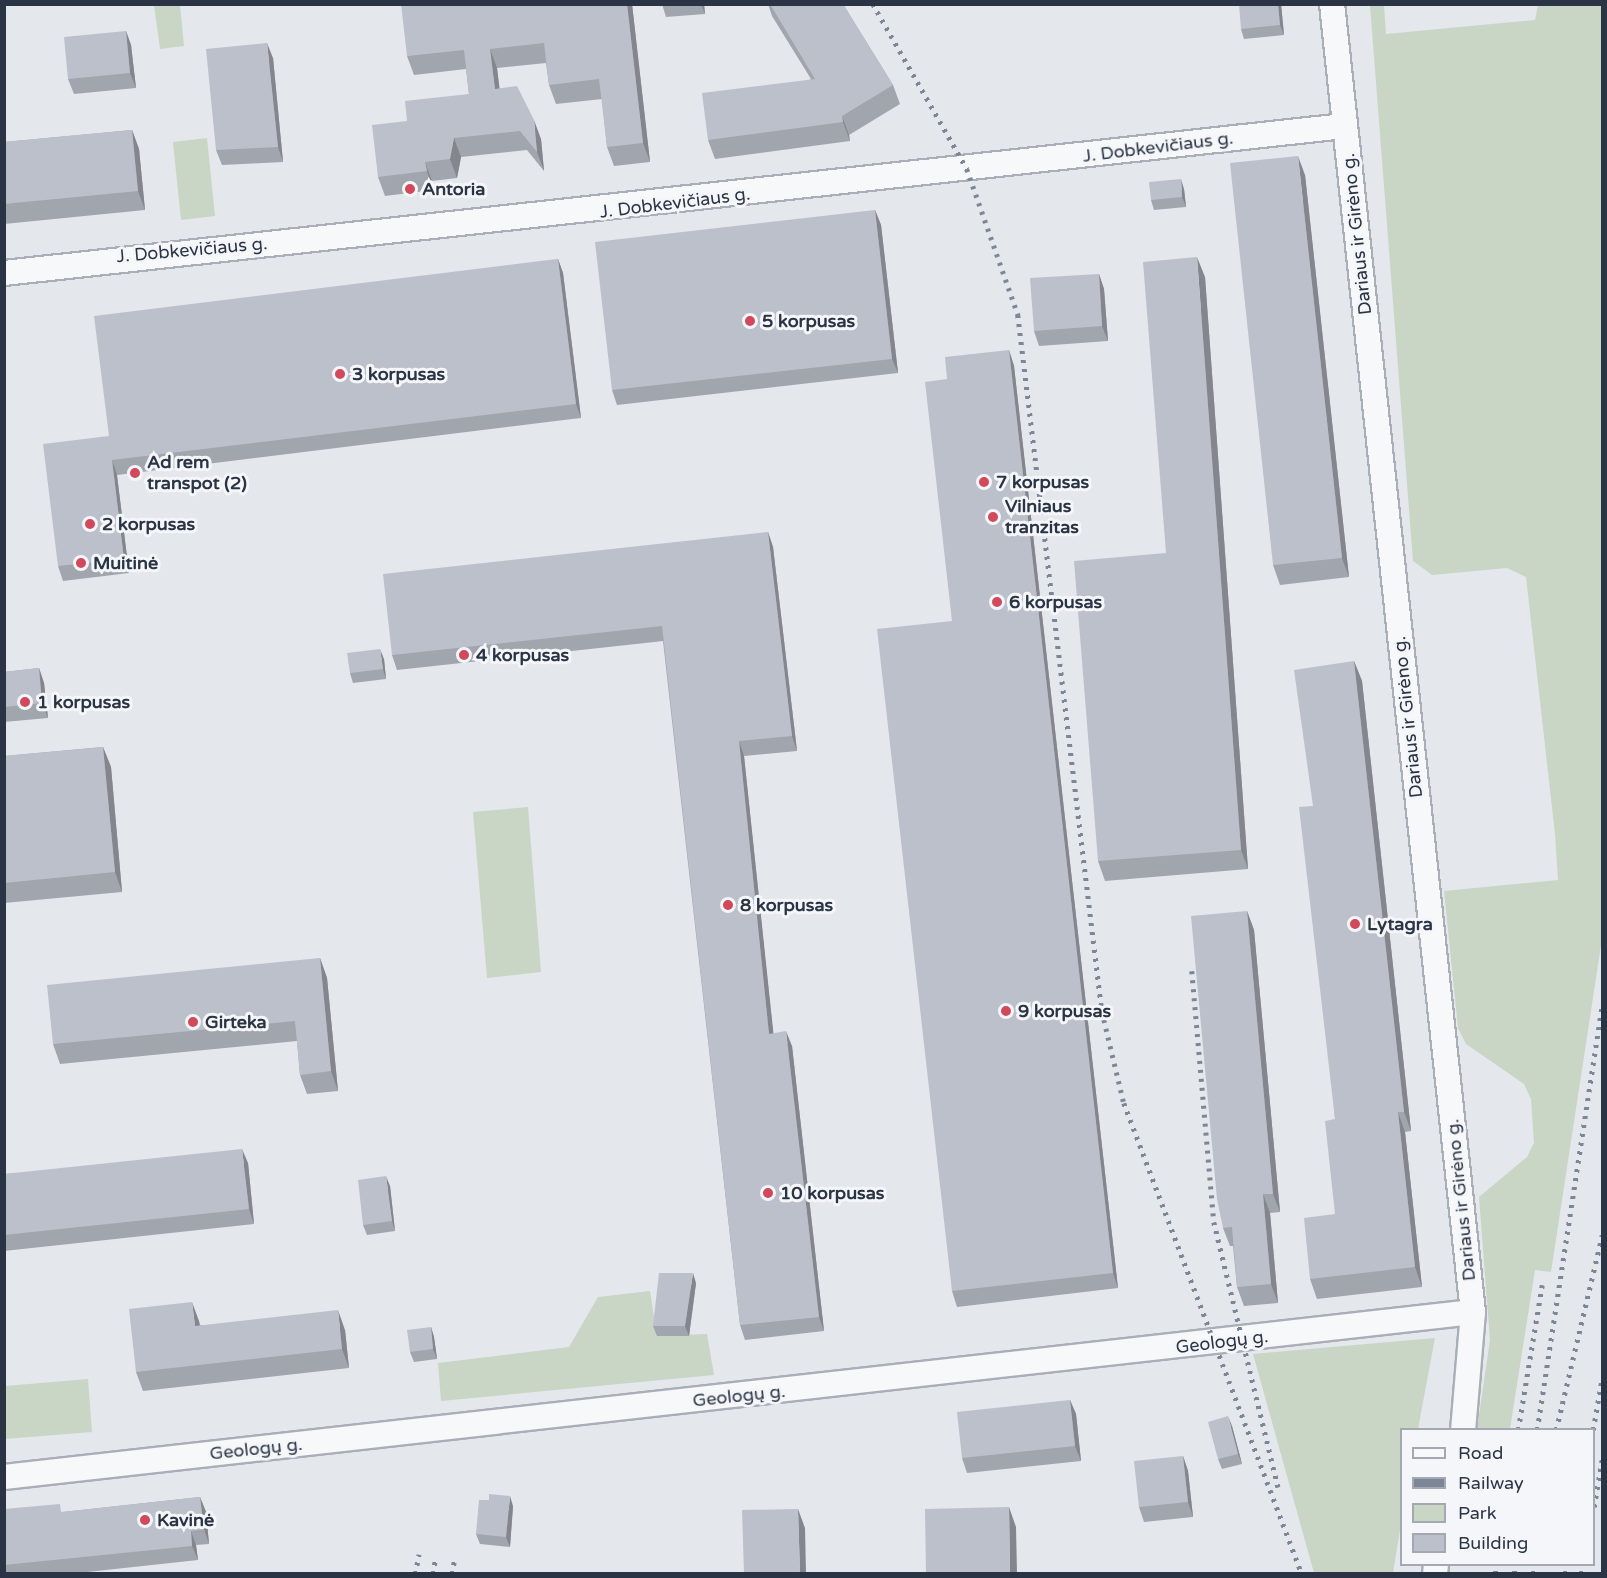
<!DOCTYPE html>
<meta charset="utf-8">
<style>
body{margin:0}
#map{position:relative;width:1607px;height:1578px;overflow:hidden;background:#e4e7ec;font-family:"Varela Round",sans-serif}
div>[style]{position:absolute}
.green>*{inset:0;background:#c9d6c5}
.roads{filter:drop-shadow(2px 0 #a9aeb7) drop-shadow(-2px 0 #a9aeb7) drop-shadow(0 2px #a9aeb7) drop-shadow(0 -2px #a9aeb7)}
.minor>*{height:24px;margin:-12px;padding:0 12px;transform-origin:12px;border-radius:12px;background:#f7f8fa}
.rail>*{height:4.5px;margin-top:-2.25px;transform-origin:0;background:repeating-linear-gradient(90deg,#7d8696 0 3px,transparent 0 9px)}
.wall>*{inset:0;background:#a1a5ae}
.shaded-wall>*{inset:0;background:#83868d}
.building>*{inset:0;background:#bbc0ca}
.dots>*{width:16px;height:16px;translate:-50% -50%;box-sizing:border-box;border:3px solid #f4f6f9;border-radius:50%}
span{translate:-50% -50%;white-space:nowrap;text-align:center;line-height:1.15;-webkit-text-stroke:6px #f4f6f9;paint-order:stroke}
.street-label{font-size:18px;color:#2b3445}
.poi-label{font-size:18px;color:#2b3445;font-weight:700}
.left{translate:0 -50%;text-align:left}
.frame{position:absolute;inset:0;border:6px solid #2b3445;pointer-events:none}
.legend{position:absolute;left:1400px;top:1428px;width:195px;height:138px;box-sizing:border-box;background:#f4f6f9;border:2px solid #a4a8b1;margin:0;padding:8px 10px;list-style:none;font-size:18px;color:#2b3445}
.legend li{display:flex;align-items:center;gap:12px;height:30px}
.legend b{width:30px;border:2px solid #a4a8b1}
</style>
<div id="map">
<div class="green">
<div style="clip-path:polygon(154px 5px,180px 5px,184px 46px,160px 49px)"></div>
<div style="clip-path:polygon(1370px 5px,1384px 5px,1386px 34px,1535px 20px,1538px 5px,1602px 5px,1602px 939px,1551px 1272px,1535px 1270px,1510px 1429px,1477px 1429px,1490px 1340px,1479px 1197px,1527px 1157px,1534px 1143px,1531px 1099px,1524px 1084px,1466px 1044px,1458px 1028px,1444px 891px,1558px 880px,1555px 834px,1526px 577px,1507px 568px,1432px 575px,1413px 561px)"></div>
<div style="clip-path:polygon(207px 138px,215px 216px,181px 220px,173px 142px)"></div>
<div style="clip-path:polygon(528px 807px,541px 972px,487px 978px,473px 812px)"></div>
<div style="clip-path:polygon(650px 1291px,657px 1336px,707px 1334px,714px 1375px,441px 1401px,438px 1363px,569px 1347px,598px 1297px)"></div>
<div style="clip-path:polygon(1435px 1338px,1418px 1429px,1402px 1430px,1401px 1524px,1393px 1573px,1314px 1573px,1253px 1354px)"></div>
<div style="clip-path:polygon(88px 1379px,92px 1432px,5px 1439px,5px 1386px)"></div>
</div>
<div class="roads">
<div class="minor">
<div style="left:1332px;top:4px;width:1316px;rotate:83.85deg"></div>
<div style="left:1473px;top:1312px;width:118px;rotate:94.8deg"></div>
<div style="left:4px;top:273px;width:1349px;rotate:-6.26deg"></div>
<div style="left:4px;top:1477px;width:1478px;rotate:-6.41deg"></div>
<div style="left:1435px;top:1574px;width:10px;rotate:-84deg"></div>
</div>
</div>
<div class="rail">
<div style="left:873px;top:4px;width:190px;rotate:60.3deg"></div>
<div style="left:967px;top:169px;width:155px;rotate:70.7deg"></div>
<div style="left:1018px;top:315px;width:701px;rotate:83.12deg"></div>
<div style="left:1102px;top:1011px;width:95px;rotate:76.6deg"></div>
<div style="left:1124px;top:1103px;width:504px;rotate:69.3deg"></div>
<div style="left:1192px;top:971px;width:252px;rotate:85deg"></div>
<div style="left:1214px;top:1222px;width:273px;rotate:76.4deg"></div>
<div style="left:1518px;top:1430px;width:147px;rotate:-80.6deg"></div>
<div style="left:1537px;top:1430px;width:429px;rotate:-81.3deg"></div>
<div style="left:1556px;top:1430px;width:200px;rotate:-76.7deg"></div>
<div style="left:1593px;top:1430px;width:53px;rotate:-80.2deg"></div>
<div style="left:1594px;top:1507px;width:49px;rotate:-80.5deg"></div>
<div style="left:415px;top:1574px;width:20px;rotate:-79deg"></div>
<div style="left:433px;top:1574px;width:15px;rotate:-82deg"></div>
<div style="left:452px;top:1574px;width:13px;rotate:-81deg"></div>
<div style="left:1495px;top:1574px;width:10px;rotate:-84deg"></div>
<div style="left:1514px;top:1574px;width:10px;rotate:-84deg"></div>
<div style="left:1533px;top:1574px;width:10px;rotate:-79deg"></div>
<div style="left:1565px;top:1574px;width:10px;rotate:-79deg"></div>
<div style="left:1581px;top:1574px;width:10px;rotate:-79deg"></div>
</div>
<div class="wall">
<div style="clip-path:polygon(632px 4px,650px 162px,614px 166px,607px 147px,602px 99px,556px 104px,549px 85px,546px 63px,497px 68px,499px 88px,541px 139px,544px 171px,527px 150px,461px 157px,457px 178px,432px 181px,433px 190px,385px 196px,378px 177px,407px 121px,469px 94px,466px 69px,414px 75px,407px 56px)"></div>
<div style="clip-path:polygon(662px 4px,704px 4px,705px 14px,666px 17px)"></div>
<div style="clip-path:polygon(768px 4px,843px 4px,893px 85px,900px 104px,849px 135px,850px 141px,715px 159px,708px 140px,811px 79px,772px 16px)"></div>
<div style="clip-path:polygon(1281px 4px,1284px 35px,1244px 39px,1241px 29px)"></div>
<div style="clip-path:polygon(126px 31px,131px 45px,136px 88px,74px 94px,68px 79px)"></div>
<div style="clip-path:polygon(273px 58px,283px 162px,222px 165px,216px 150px)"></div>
<div style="clip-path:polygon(132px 130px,139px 149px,145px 210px,4px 224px,4px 142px)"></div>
<div style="clip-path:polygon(1305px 175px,1349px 577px,1280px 585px,1273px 565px)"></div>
<div style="clip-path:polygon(1184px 189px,1186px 207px,1154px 210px,1151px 200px)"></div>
<div style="clip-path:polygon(875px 210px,881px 225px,898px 373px,617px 405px,612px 390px)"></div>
<div style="clip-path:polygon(558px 259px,563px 273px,581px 418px,117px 475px,129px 573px,63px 581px,58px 566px,109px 436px)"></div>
<div style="clip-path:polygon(1099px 274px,1104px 289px,1108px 341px,1039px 346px,1034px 331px)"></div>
<div style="clip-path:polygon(1205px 277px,1248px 869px,1105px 881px,1098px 861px,1166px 553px)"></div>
<div style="clip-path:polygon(1009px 350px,1014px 366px,1118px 1288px,957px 1307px,952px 1291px,952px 621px,947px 379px)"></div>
<div style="clip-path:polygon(768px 532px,773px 547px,797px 751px,744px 756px,773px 1033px,792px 1046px,824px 1331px,745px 1340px,740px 1325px,663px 641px,397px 670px,392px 655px)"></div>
<div style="clip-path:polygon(384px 659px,386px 679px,353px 683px,350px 673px)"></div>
<div style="clip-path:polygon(1354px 661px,1362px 681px,1411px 1131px,1405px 1132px,1422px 1287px,1317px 1299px,1310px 1279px,1335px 1214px,1335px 1119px,1313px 806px)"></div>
<div style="clip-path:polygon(39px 668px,44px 683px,48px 718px,4px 722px,4px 672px)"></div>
<div style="clip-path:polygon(103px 747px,111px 767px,122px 892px,4px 903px,4px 756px)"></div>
<div style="clip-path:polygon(1247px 911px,1254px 930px,1280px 1212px,1270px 1213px,1278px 1303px,1244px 1306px,1237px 1287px,1233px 1246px,1230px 1246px,1223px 1228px)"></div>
<div style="clip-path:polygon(320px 958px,327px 978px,338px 1091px,307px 1094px,300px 1075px,297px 1041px,60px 1064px,53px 1044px)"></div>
<div style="clip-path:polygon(248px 1163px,254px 1224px,4px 1251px,4px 1174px)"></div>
<div style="clip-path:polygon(390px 1186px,395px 1231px,367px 1235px,363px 1225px)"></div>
<div style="clip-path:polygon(696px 1283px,689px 1336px,657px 1336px,653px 1326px)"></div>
<div style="clip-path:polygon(199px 1321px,200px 1325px,345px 1330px,349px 1368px,143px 1391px,136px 1372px)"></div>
<div style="clip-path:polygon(431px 1327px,434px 1337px,437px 1359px,414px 1362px,410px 1352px)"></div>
<div style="clip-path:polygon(1070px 1400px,1076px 1414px,1081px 1461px,967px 1473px,962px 1458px)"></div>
<div style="clip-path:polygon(1232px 1426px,1242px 1464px,1222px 1469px,1218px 1459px)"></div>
<div style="clip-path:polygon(1183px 1456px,1188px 1471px,1193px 1517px,1144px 1522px,1139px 1507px)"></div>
<div style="clip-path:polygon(200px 1497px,206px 1512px,209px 1544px,196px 1545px,198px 1560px,69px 1574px,4px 1574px,4px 1509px,63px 1512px)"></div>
<div style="clip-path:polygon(513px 1506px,510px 1547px,480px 1544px,476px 1534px)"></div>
</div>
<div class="shaded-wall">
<div style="clip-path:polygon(627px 4px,632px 4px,650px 162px,643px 143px)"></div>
<div style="clip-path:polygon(701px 4px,704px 4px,705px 14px)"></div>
<div style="clip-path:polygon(1278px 4px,1281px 4px,1284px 35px,1280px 25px)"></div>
<div style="clip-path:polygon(126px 31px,131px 45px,136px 88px,130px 73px)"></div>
<div style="clip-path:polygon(267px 43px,273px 58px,283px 162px,278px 147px)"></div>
<div style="clip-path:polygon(490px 49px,497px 68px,502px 108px,495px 89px)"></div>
<div style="clip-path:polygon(842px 116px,849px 135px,850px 141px,843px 122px)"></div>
<div style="clip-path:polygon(534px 120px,541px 139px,544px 171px,537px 152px)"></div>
<div style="clip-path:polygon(132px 130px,139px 149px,145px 210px,138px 191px)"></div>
<div style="clip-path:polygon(454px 138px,461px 157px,457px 178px,450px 159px)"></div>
<div style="clip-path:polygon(1298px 156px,1305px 175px,1349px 577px,1342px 558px)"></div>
<div style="clip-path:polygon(425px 162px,432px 181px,433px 190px,427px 171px)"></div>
<div style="clip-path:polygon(1181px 179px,1184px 189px,1186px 207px,1182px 197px)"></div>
<div style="clip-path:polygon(875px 210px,881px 225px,898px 373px,892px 359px)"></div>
<div style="clip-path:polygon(1197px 257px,1205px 277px,1248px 869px,1241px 850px)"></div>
<div style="clip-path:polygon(558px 259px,563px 273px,581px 418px,576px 404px)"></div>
<div style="clip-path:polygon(1099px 274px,1104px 289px,1108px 341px,1102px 326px)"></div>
<div style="clip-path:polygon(1009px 350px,1014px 366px,1118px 1288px,1113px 1273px)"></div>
<div style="clip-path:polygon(112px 460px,117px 475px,129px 573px,124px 559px)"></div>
<div style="clip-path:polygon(768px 532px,773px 547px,797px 751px,792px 736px)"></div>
<div style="clip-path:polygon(380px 649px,384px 659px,386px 679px,383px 669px)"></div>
<div style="clip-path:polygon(1354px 661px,1362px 681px,1411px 1131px,1404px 1112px)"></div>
<div style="clip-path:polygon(39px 668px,44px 683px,48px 718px,42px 703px)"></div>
<div style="clip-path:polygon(739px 741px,744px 756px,775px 1048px,769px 1034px)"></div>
<div style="clip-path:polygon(103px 747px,111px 767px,122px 892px,115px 872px)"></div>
<div style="clip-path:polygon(1247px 911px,1254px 930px,1280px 1212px,1273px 1194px)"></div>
<div style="clip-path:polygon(320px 958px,327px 978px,338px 1091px,331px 1071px)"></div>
<div style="clip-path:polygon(786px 1031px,792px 1046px,824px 1331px,819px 1317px)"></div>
<div style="clip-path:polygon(1398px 1112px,1405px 1132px,1422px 1287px,1415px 1267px)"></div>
<div style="clip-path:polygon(242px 1149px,248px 1163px,254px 1224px,249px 1209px)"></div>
<div style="clip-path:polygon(386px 1176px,390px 1186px,395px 1231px,392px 1221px)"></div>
<div style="clip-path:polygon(1263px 1194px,1270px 1213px,1278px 1303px,1271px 1284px)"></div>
<div style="clip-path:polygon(693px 1273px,696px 1283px,689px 1336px,685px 1326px)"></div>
<div style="clip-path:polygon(192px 1302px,199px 1321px,202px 1345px,195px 1326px)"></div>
<div style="clip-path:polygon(338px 1310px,345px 1330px,349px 1368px,342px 1349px)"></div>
<div style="clip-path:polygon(431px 1327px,434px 1337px,437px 1359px,433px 1349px)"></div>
<div style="clip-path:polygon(1070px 1400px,1076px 1414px,1081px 1461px,1075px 1446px)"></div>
<div style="clip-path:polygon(1228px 1416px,1232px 1426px,1242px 1464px,1238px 1454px)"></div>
<div style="clip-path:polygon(1183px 1456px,1188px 1471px,1193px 1517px,1188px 1502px)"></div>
<div style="clip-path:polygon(510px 1496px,513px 1506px,510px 1547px,506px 1537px)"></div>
<div style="clip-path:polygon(200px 1497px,206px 1512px,209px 1544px,204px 1529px)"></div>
<div style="clip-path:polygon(1009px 1507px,1016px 1527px,1017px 1574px,1010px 1574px)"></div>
<div style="clip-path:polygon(798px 1509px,805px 1528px,806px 1574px,800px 1574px)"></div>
<div style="clip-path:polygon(191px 1531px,196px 1545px,198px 1560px,192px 1546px)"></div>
</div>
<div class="building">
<div style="clip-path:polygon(401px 4px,627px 4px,643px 143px,607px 147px,599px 79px,549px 85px,544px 43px,490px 49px,495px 89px,517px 86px,534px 120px,537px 152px,520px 131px,454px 138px,450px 159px,425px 162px,427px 171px,378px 177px,372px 125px,407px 121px,405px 101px,469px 94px,464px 50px,407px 56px)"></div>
<div style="clip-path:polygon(770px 4px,843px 4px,893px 85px,842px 116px,843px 122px,708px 140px,702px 93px,815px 79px)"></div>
<div style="clip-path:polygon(1239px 4px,1278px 4px,1280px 25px,1241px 29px)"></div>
<div style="clip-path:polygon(126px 31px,130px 73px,68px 79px,64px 37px)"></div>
<div style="clip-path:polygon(267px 43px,278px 147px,216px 150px,206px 49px)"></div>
<div style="clip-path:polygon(132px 130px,138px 191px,4px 204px,4px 142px)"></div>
<div style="clip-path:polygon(1298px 156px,1342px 558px,1273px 565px,1230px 163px)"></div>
<div style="clip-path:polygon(1181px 179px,1182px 197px,1151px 200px,1149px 182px)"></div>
<div style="clip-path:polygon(875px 210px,892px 359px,612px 390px,595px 242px)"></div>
<div style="clip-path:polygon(1197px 257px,1241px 850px,1098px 861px,1074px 561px,1166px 553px,1143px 262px)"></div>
<div style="clip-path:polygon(558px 259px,576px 404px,112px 460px,124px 559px,58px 566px,43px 444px,109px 436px,94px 316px)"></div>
<div style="clip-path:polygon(1099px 274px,1102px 326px,1034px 331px,1030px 278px)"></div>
<div style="clip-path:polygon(1009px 350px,1113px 1273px,952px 1291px,877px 629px,952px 621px,925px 382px,947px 379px,945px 357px)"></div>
<div style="clip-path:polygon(768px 532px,792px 736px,739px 741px,769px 1034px,786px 1031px,819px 1317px,740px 1325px,662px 626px,392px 655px,383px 574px)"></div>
<div style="clip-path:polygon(380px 649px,383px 669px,350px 673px,347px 653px)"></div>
<div style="clip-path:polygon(1354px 661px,1404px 1112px,1398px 1112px,1415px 1267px,1310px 1279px,1304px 1218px,1335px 1214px,1325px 1121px,1335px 1119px,1299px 807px,1313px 806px,1294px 670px)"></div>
<div style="clip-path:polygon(39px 668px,42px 703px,4px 707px,4px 672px)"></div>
<div style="clip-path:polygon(103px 747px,115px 872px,4px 883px,4px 756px)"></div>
<div style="clip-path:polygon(1247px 911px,1273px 1194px,1263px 1194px,1271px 1284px,1237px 1287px,1232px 1227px,1223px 1228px,1217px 1199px,1191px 916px)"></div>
<div style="clip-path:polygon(320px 958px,331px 1071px,300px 1075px,295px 1021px,53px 1044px,47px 985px)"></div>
<div style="clip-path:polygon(242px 1149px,249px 1209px,4px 1235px,4px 1174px)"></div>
<div style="clip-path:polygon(386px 1176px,392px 1221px,363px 1225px,358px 1180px)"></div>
<div style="clip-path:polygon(659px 1273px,693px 1273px,685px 1326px,653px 1326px)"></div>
<div style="clip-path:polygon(192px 1302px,195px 1326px,338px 1310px,342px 1349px,136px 1372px,129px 1309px)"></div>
<div style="clip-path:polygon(431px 1327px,433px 1349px,410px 1352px,407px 1330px)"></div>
<div style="clip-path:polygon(1070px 1400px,1075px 1446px,962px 1458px,957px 1412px)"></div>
<div style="clip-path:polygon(1228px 1416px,1238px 1454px,1218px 1459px,1208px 1422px)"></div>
<div style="clip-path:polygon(1183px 1456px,1188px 1502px,1139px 1507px,1134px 1461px)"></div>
<div style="clip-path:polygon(489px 1494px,510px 1496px,506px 1537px,476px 1534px,479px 1500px,489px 1500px)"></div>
<div style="clip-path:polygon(200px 1497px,204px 1529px,191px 1531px,192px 1546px,4px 1565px,4px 1509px,60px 1504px,61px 1512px)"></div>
<div style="clip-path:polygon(1009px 1507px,1010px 1574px,926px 1574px,925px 1509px)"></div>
<div style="clip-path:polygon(798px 1509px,800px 1574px,744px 1574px,742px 1510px)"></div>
</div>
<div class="dots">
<div style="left:410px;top:189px;background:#d1495b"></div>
<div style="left:750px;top:321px;background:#d1495b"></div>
<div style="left:340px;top:374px;background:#d1495b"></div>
<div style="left:135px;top:473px;background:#d1495b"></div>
<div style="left:984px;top:482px;background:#d1495b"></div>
<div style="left:993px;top:517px;background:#d1495b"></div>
<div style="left:90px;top:524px;background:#d1495b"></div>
<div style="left:81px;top:563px;background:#d1495b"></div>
<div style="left:997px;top:602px;background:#d1495b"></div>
<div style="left:464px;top:655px;background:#d1495b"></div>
<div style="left:25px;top:702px;background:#d1495b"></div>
<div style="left:728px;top:905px;background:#d1495b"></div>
<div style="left:1355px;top:924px;background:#d1495b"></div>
<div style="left:1006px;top:1011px;background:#d1495b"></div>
<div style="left:193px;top:1022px;background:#d1495b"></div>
<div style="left:768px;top:1193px;background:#d1495b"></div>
<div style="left:145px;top:1520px;background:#d1495b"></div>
</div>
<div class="street-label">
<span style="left:1158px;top:147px;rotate:-7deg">J. Dobkevičiaus g.</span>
<span style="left:675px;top:203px;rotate:-7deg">J. Dobkevičiaus g.</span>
<span style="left:1357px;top:234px;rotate:-96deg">Dariaus ir Girėno g.</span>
<span style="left:192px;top:250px;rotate:-5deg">J. Dobkevičiaus g.</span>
<span style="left:1408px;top:717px;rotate:-96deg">Dariaus ir Girėno g.</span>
<span style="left:1461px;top:1200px;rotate:-96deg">Dariaus ir Girėno g.</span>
<span style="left:1222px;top:1342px;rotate:-7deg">Geologų g.</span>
<span style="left:739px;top:1396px;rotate:-6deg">Geologų g.</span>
<span style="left:256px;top:1449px;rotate:-6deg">Geologų g.</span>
</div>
<div class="poi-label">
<span class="left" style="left:422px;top:189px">Antoria</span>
<span class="left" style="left:762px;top:321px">5 korpusas</span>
<span class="left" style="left:352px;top:374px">3 korpusas</span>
<span class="left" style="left:147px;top:473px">Ad rem<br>transpot (2)</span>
<span class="left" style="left:996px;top:482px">7 korpusas</span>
<span class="left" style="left:1005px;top:517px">Vilniaus<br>tranzitas</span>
<span class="left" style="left:102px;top:524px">2 korpusas</span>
<span class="left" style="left:93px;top:563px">Muitinė</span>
<span class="left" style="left:1009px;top:602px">6 korpusas</span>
<span class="left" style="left:476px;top:655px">4 korpusas</span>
<span class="left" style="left:37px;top:702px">1 korpusas</span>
<span class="left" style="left:740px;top:905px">8 korpusas</span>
<span class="left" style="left:1367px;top:924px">Lytagra</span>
<span class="left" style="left:1018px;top:1011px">9 korpusas</span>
<span class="left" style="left:205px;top:1022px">Girteka</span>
<span class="left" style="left:780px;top:1193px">10 korpusas</span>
<span class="left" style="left:157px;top:1520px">Kavinė</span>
</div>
<div class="frame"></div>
<ul class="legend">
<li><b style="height:8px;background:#f7f8fa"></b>Road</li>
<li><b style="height:8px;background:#7d8696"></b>Railway</li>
<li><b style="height:16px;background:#c9d6c5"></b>Park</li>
<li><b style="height:16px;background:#bbc0ca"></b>Building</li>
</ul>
</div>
